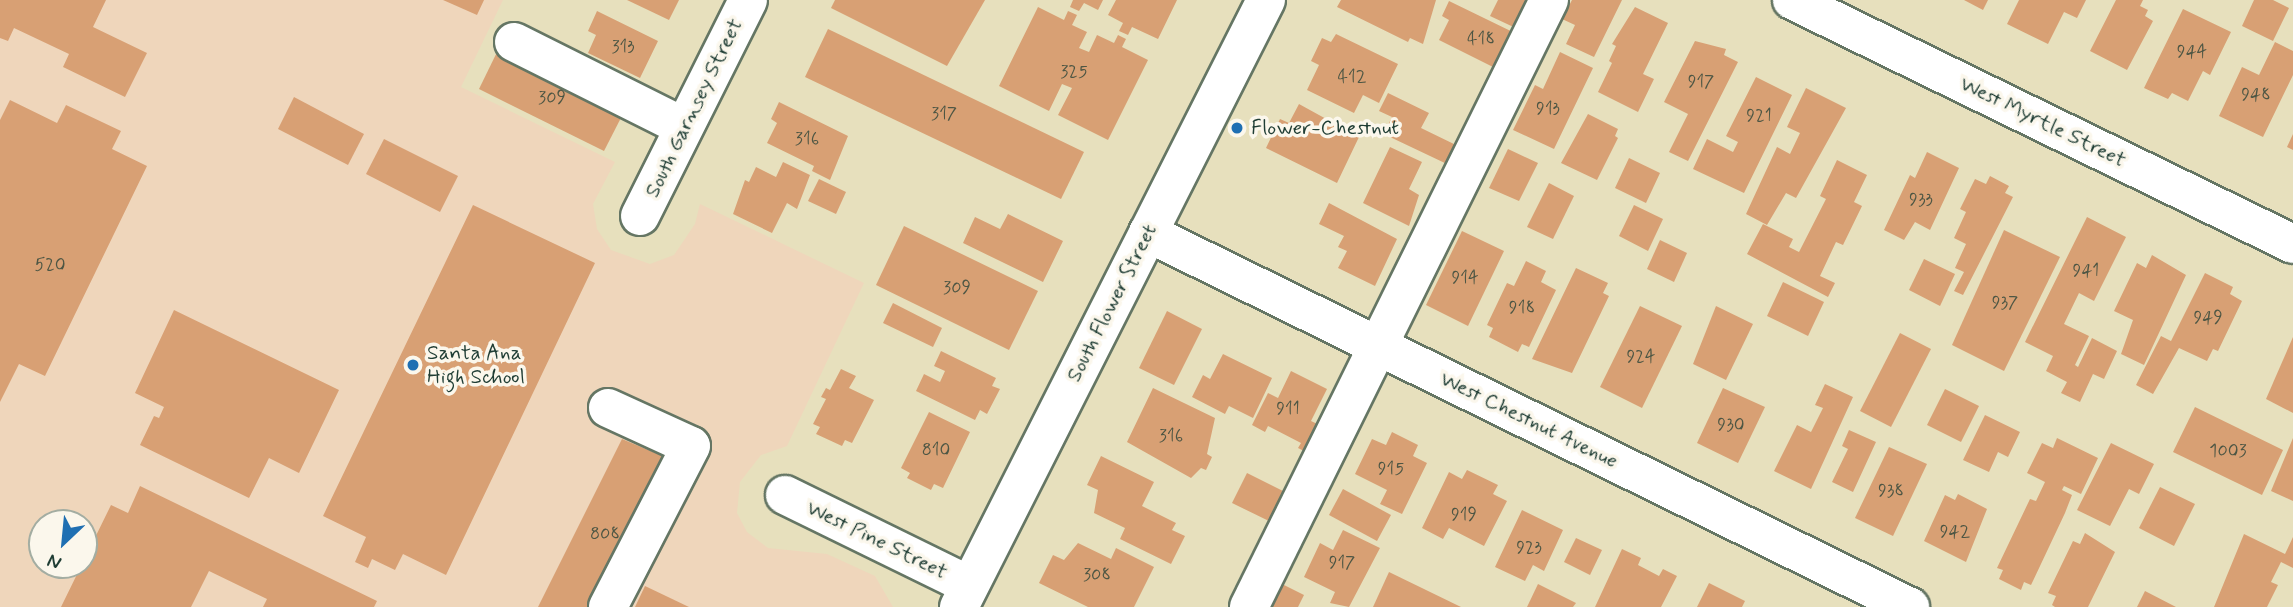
<!DOCTYPE html>
<style>
body{margin:0}
#map{position:relative;width:2293px;height:607px;overflow:hidden;background:#e7e0bd;font-family:Mynerve,sans-serif}
div>[style]{position:absolute}
.built>*{inset:0;background:#efd6bb}
.building>*{inset:0;background:#d8a074}
.roads{filter:drop-shadow(2px 0 #657664) drop-shadow(-2px 0 #657664) drop-shadow(0 2px #657664) drop-shadow(0 -2px #657664)}
.minor>*{height:38px;margin:-19px;padding:0 19px;transform-origin:19px;border-radius:19px;background:#fff}
.dots>*{width:19px;height:19px;translate:-50% -50%;box-sizing:border-box;border:4px solid #fbf7ec;border-radius:50%}
span{translate:-50% -50%;white-space:nowrap;text-align:center;line-height:1.15;-webkit-text-stroke:7px #fbf7ec;paint-order:stroke}
.number-label{font-size:18px;color:#4d5644}
.number-label span{-webkit-text-stroke-width:0}
.street-label{font-size:21px;color:#1f3d34}
.poi-label{font-size:21px;color:#1f3d34}
.left{translate:0 -50%;text-align:left}
.north{position:absolute;left:28px;top:509px;width:70px;height:70px;box-sizing:border-box;background:#fbf7ec;border:2px solid #a3ada2;border-radius:50%;rotate:206deg;font-size:19px;font-weight:700;line-height:28px;text-align:center;color:#1f3d34}
.north::after{content:'';display:block;margin:auto;width:24px;height:32px;background:#1f6fb2;clip-path:polygon(50% 0,100% 100%,50% 72%,0 100%)}
</style>
<div id="map">
<div class="built">
<div style="clip-path:polygon(evenodd,0 0,503px 0,461px 87px,615px 162px,593px 204px,597px 229px,611px 250px,650px 264px,674px 255px,695px 224px,700px 204px,864px 283px,787px 446px,761px 455px,740px 482px,737px 513px,747px 532px,768px 548px,827px 554px,875px 576px,893px 607px,0 607px,0 0,42px 523px,84px 523px,84px 565px,42px 565px,42px 523px)"></div>
</div>
<div class="building">
<div style="clip-path:polygon(0 0,106px 0,93px 27px,147px 53px,125px 97px,63px 67px,69px 54px,14px 28px,8px 41px,0 38px)"></div>
<div style="clip-path:polygon(443px 0,484px 0,477px 15px)"></div>
<div style="clip-path:polygon(627px 0,679px 0,669px 20px)"></div>
<div style="clip-path:polygon(835px 0,985px 0,947px 66px,831px 8px)"></div>
<div style="clip-path:polygon(1073px 0,1103px 0,1098px 10px,1084px 3px,1079px 11px,1070px 7px)"></div>
<div style="clip-path:polygon(1116px 0,1177px 0,1158px 39px,1132px 27px,1128px 35px,1119px 31px,1123px 23px,1108px 15px)"></div>
<div style="clip-path:polygon(1341px 0,1436px 0,1423px 44px,1410px 38px,1408px 42px,1337px 7px)"></div>
<div style="clip-path:polygon(1498px 0,1537px 0,1522px 31px,1490px 16px)"></div>
<div style="clip-path:polygon(1572px 0,1622px 0,1594px 57px,1566px 44px,1575px 25px,1562px 19px)"></div>
<div style="clip-path:polygon(1964px 0,1988px 0,1983px 10px)"></div>
<div style="clip-path:polygon(2019px 0,2086px 0,2077px 18px,2064px 12px,2048px 44px,2007px 24px)"></div>
<div style="clip-path:polygon(2116px 0,2143px 0,2140px 6px,2148px 10px,2145px 16px,2153px 21px,2127px 70px,2090px 51px)"></div>
<div style="clip-path:polygon(2254px 0,2273px 0,2289px 8px,2273px 41px,2242px 26px)"></div>
<div style="clip-path:polygon(1449px 1px,1523px 37px,1505px 73px,1439px 40px,1449px 20px,1442px 16px)"></div>
<div style="clip-path:polygon(1038px 7px,1064px 20px,1068px 11px,1077px 15px,1072px 25px,1087px 32px,1079px 48px,1089px 52px,1097px 35px,1114px 43px,1118px 35px,1126px 39px,1122px 47px,1148px 60px,1108px 140px,1058px 115px,1072px 88px,1062px 84px,1049px 111px,999px 86px)"></div>
<div style="clip-path:polygon(1635px 7px,1668px 23px,1643px 74px,1654px 79px,1638px 112px,1598px 92px,1612px 63px,1609px 61px,1616px 46px,1612px 44px)"></div>
<div style="clip-path:polygon(2183px 9px,2231px 32px,2210px 75px,2203px 71px,2188px 101px,2172px 93px,2168px 99px,2144px 88px)"></div>
<div style="clip-path:polygon(597px 11px,658px 41px,640px 78px,588px 53px,596px 35px,588px 31px)"></div>
<div style="clip-path:polygon(828px 29px,1084px 152px,1061px 199px,805px 77px)"></div>
<div style="clip-path:polygon(1336px 34px,1398px 64px,1379px 103px,1363px 95px,1354px 113px,1307px 90px,1319px 65px,1311px 61px,1322px 38px,1331px 42px)"></div>
<div style="clip-path:polygon(1695px 41px,1726px 49px,1724px 55px,1738px 62px,1688px 161px,1669px 152px,1688px 114px,1664px 102px)"></div>
<div style="clip-path:polygon(2275px 42px,2293px 51px,2293px 75px,2263px 137px,2219px 116px,2242px 67px,2259px 75px)"></div>
<div style="clip-path:polygon(500px 46px,626px 108px,604px 151px,479px 89px)"></div>
<div style="clip-path:polygon(1560px 52px,1593px 68px,1554px 149px,1513px 130px,1535px 85px,1543px 89px)"></div>
<div style="clip-path:polygon(1756px 77px,1792px 95px,1744px 193px,1693px 169px,1707px 139px,1733px 152px,1738px 142px,1726px 136px)"></div>
<div style="clip-path:polygon(1806px 88px,1846px 108px,1796px 198px,1786px 193px,1767px 225px,1746px 214px,1777px 147px,1790px 154px,1800px 133px,1787px 127px)"></div>
<div style="clip-path:polygon(1388px 93px,1429px 113px,1421px 128px,1458px 146px,1449px 165px,1390px 137px,1392px 133px,1386px 129px,1392px 117px,1379px 111px)"></div>
<div style="clip-path:polygon(294px 97px,364px 134px,348px 165px,278px 129px)"></div>
<div style="clip-path:polygon(10px 100px,57px 123px,66px 105px,121px 131px,112px 149px,147px 166px,45px 376px,19px 364px,0 402px,0 120px)"></div>
<div style="clip-path:polygon(779px 102px,848px 136px,830px 180px,812px 171px,814px 166px,767px 143px,777px 123px,771px 119px)"></div>
<div style="clip-path:polygon(1299px 104px,1359px 137px,1337px 183px,1266px 148px,1280px 119px,1289px 123px)"></div>
<div style="clip-path:polygon(1588px 114px,1618px 129px,1615px 136px,1618px 138px,1597px 180px,1561px 163px)"></div>
<div style="clip-path:polygon(2293px 134px,2293px 150px,2287px 147px)"></div>
<div style="clip-path:polygon(384px 139px,458px 176px,440px 212px,366px 174px)"></div>
<div style="clip-path:polygon(1390px 147px,1422px 162px,1409px 189px,1419px 195px,1409px 226px,1363px 203px)"></div>
<div style="clip-path:polygon(1508px 149px,1538px 163px,1519px 201px,1489px 188px)"></div>
<div style="clip-path:polygon(1927px 152px,1959px 168px,1930px 230px,1915px 222px,1904px 240px,1884px 230px,1910px 175px,1915px 178px)"></div>
<div style="clip-path:polygon(1629px 158px,1660px 173px,1646px 203px,1615px 188px)"></div>
<div style="clip-path:polygon(1837px 160px,1867px 175px,1854px 202px,1862px 206px,1843px 245px,1836px 242px,1820px 276px,1835px 283px,1828px 297px,1747px 254px,1763px 224px,1793px 239px,1789px 247px,1799px 252px,1826px 199px,1820px 196px)"></div>
<div style="clip-path:polygon(783px 162px,810px 175px,797px 209px,787px 203px,772px 233px,733px 214px,745px 180px,749px 182px,756px 167px,776px 177px)"></div>
<div style="clip-path:polygon(1990px 176px,2009px 186px,2005px 193px,2013px 197px,1963px 295px,1954px 291px,1964px 272px,1955px 268px,1966px 244px,1954px 238px,1966px 212px,1960px 209px,1975px 179px,1986px 184px)"></div>
<div style="clip-path:polygon(819px 179px,846px 192px,836px 214px,808px 201px)"></div>
<div style="clip-path:polygon(1549px 183px,1574px 196px,1553px 239px,1527px 227px)"></div>
<div style="clip-path:polygon(1329px 203px,1397px 239px,1375px 286px,1338px 268px,1347px 251px,1338px 247px,1344px 236px,1319px 224px)"></div>
<div style="clip-path:polygon(473px 205px,595px 263px,446px 575px,403px 554px,395px 570px,372px 559px,368px 568px,355px 562px,366px 537px,323px 516px)"></div>
<div style="clip-path:polygon(1634px 205px,1663px 219px,1648px 251px,1619px 236px)"></div>
<div style="clip-path:polygon(1008px 214px,1063px 241px,1043px 282px,963px 243px,975px 217px,1000px 229px)"></div>
<div style="clip-path:polygon(2087px 217px,2126px 237px,2094px 301px,2079px 293px,2064px 324px,2089px 336px,2075px 365px,2078px 367px,2092px 338px,2117px 351px,2104px 379px,2093px 374px,2080px 402px,2061px 393px,2067px 382px,2046px 371px,2053px 356px,2025px 342px)"></div>
<div style="clip-path:polygon(904px 226px,1038px 291px,1009px 350px,876px 285px)"></div>
<div style="clip-path:polygon(2004px 230px,2060px 257px,2004px 371px,1952px 345px)"></div>
<div style="clip-path:polygon(1462px 231px,1504px 251px,1468px 326px,1426px 305px)"></div>
<div style="clip-path:polygon(1660px 240px,1687px 253px,1674px 282px,1647px 269px)"></div>
<div style="clip-path:polygon(2152px 255px,2186px 275px,2144px 365px,2121px 354px,2133px 320px,2114px 311px,2137px 263px,2146px 268px)"></div>
<div style="clip-path:polygon(1924px 259px,1955px 274px,1940px 306px,1909px 290px)"></div>
<div style="clip-path:polygon(1526px 261px,1546px 271px,1541px 282px,1556px 290px,1529px 347px,1522px 344px,1518px 352px,1489px 337px,1493px 328px,1487px 325px,1507px 283px,1514px 286px)"></div>
<div style="clip-path:polygon(1576px 268px,1608px 283px,1603px 293px,1609px 296px,1572px 373px,1532px 359px)"></div>
<div style="clip-path:polygon(2205px 273px,2233px 287px,2230px 294px,2242px 301px,2218px 351px,2213px 349px,2207px 361px,2179px 348px,2153px 394px,2136px 385px,2161px 336px,2171px 341px)"></div>
<div style="clip-path:polygon(1783px 282px,1824px 302px,1808px 336px,1767px 316px)"></div>
<div style="clip-path:polygon(893px 303px,942px 328px,933px 347px,883px 323px)"></div>
<div style="clip-path:polygon(1640px 306px,1682px 326px,1642px 408px,1600px 387px)"></div>
<div style="clip-path:polygon(1716px 306px,1753px 324px,1726px 380px,1693px 364px)"></div>
<div style="clip-path:polygon(174px 310px,339px 390px,299px 473px,269px 458px,249px 498px,140px 445px,154px 416px,159px 418px,164px 407px,135px 393px)"></div>
<div style="clip-path:polygon(1167px 311px,1202px 329px,1174px 385px,1139px 368px)"></div>
<div style="clip-path:polygon(1900px 333px,1931px 349px,1891px 427px,1860px 411px)"></div>
<div style="clip-path:polygon(2293px 337px,2293px 413px,2266px 399px)"></div>
<div style="clip-path:polygon(941px 351px,996px 378px,992px 386px,1000px 389px,987px 414px,980px 410px,975px 420px,916px 391px,924px 374px,940px 382px,945px 371px,934px 366px)"></div>
<div style="clip-path:polygon(1223px 354px,1272px 378px,1253px 418px,1229px 406px,1225px 414px,1192px 397px,1203px 375px,1210px 379px)"></div>
<div style="clip-path:polygon(841px 369px,856px 376px,849px 388px,874px 400px,852px 443px,845px 440px,842px 446px,816px 434px,820px 427px,813px 424px,826px 399px,821px 397px,826px 388px,830px 390px)"></div>
<div style="clip-path:polygon(1291px 371px,1327px 389px,1311px 421px,1328px 429px,1314px 456px,1298px 448px,1301px 443px,1268px 426px,1265px 432px,1252px 425px,1268px 393px,1278px 398px)"></div>
<div style="clip-path:polygon(1825px 384px,1853px 397px,1811px 489px,1774px 471px,1797px 425px,1811px 432px,1823px 408px,1815px 405px)"></div>
<div style="clip-path:polygon(1153px 388px,1215px 418px,1207px 454px,1212px 457px,1206px 470px,1201px 468px,1191px 478px,1127px 442px)"></div>
<div style="clip-path:polygon(1723px 388px,1765px 407px,1738px 463px,1697px 443px)"></div>
<div style="clip-path:polygon(1945px 389px,1979px 406px,1961px 442px,1927px 425px)"></div>
<div style="clip-path:polygon(2195px 407px,2283px 450px,2262px 495px,2173px 452px)"></div>
<div style="clip-path:polygon(929px 412px,970px 432px,943px 488px,934px 484px,931px 490px,907px 478px,910px 473px,901px 468px)"></div>
<div style="clip-path:polygon(1985px 415px,2020px 432px,2008px 457px,1998px 452px,1989px 472px,1963px 460px)"></div>
<div style="clip-path:polygon(1849px 430px,1876px 442px,1853px 492px,1832px 482px,1848px 449px,1842px 446px)"></div>
<div style="clip-path:polygon(1392px 432px,1418px 445px,1413px 456px,1427px 463px,1402px 514px,1380px 504px,1387px 490px,1355px 474px,1372px 439px,1386px 445px)"></div>
<div style="clip-path:polygon(2057px 438px,2098px 458px,2081px 494px,2064px 486px,2062px 490px,2072px 495px,2065px 513px,2031px 585px,2024px 582px,2021px 590px,1999px 579px,2003px 570px,1997px 568px,2030px 499px,2036px 501px,2045px 482px,2027px 473px,2042px 443px,2053px 448px)"></div>
<div style="clip-path:polygon(2293px 438px,2293px 501px,2271px 491px)"></div>
<div style="clip-path:polygon(622px 439px,672px 460px,598px 607px,538px 607px)"></div>
<div style="clip-path:polygon(2111px 443px,2154px 464px,2139px 494px,2129px 489px,2110px 526px,2077px 510px)"></div>
<div style="clip-path:polygon(1889px 447px,1927px 464px,1893px 536px,1855px 518px)"></div>
<div style="clip-path:polygon(1101px 456px,1154px 482px,1142px 506px,1176px 523px,1172px 530px,1185px 536px,1171px 564px,1120px 539px,1125px 528px,1094px 513px,1098px 490px,1087px 485px)"></div>
<div style="clip-path:polygon(1467px 470px,1498px 485px,1493px 494px,1507px 501px,1484px 546px,1449px 528px,1443px 539px,1422px 528px,1449px 472px,1462px 479px)"></div>
<div style="clip-path:polygon(1247px 473px,1289px 494px,1275px 524px,1232px 503px)"></div>
<div style="clip-path:polygon(140px 486px,377px 601px,374px 607px,263px 607px,267px 599px,209px 571px,191px 607px,61px 607px,111px 505px,128px 513px)"></div>
<div style="clip-path:polygon(2160px 487px,2195px 504px,2174px 546px,2139px 528px)"></div>
<div style="clip-path:polygon(1343px 489px,1391px 515px,1377px 541px,1329px 515px)"></div>
<div style="clip-path:polygon(1958px 494px,1987px 509px,1966px 562px,1924px 541px,1945px 495px,1955px 500px)"></div>
<div style="clip-path:polygon(1522px 510px,1563px 530px,1544px 571px,1533px 565px,1525px 581px,1495px 567px)"></div>
<div style="clip-path:polygon(1343px 530px,1380px 548px,1349px 607px,1330px 603px,1335px 592px,1304px 577px,1320px 543px,1333px 550px)"></div>
<div style="clip-path:polygon(2085px 533px,2115px 552px,2088px 607px,2055px 607px,2052px 605px,2056px 596px,2048px 593px,2073px 541px,2080px 544px)"></div>
<div style="clip-path:polygon(2244px 534px,2285px 554px,2293px 537px,2293px 568px,2281px 562px,2271px 582px,2278px 585px,2267px 607px,2214px 607px)"></div>
<div style="clip-path:polygon(1576px 538px,1602px 550px,1590px 575px,1564px 562px)"></div>
<div style="clip-path:polygon(1078px 543px,1111px 559px,1116px 548px,1154px 567px,1134px 607px,1088px 607px,1039px 583px,1053px 555px,1064px 560px)"></div>
<div style="clip-path:polygon(1622px 549px,1641px 558px,1638px 565px,1659px 576px,1663px 569px,1677px 576px,1661px 607px,1595px 607px)"></div>
<div style="clip-path:polygon(1389px 572px,1461px 607px,1373px 607px)"></div>
<div style="clip-path:polygon(1278px 582px,1304px 595px,1298px 607px,1266px 607px)"></div>
<div style="clip-path:polygon(1709px 583px,1745px 601px,1742px 607px,1697px 607px)"></div>
<div style="clip-path:polygon(1538px 584px,1576px 603px,1573px 607px,1527px 607px)"></div>
<div style="clip-path:polygon(645px 586px,689px 607px,635px 607px)"></div>
<div style="clip-path:polygon(2145px 591px,2176px 607px,2137px 607px)"></div>
</div>
<div class="roads">
<div class="minor">
<div style="left:1792px;top:0;width:557px;rotate:25.97deg"></div>
<div style="left:514px;top:42px;width:190px;rotate:26.6deg"></div>
<div style="left:640px;top:216px;width:241px;rotate:-63.4deg"></div>
<div style="left:1148px;top:233px;width:849px;rotate:26.14deg"></div>
<div style="left:608px;top:408px;width:91px;rotate:24.6deg"></div>
<div style="left:691px;top:446px;width:181px;rotate:117.3deg"></div>
<div style="left:785px;top:495px;width:205px;rotate:26.1deg"></div>
<div style="left:959px;top:607px;width:680px;rotate:-63.17deg"></div>
<div style="left:1249px;top:607px;width:677px;rotate:-63.7deg"></div>
</div>
</div>
<div class="dots">
<div style="left:1237px;top:128px;background:#1f6fb2"></div>
<div style="left:413px;top:365px;background:#1f6fb2"></div>
</div>
<div class="number-label">
<span style="left:1481px;top:39px">418</span>
<span style="left:623px;top:47px">313</span>
<span style="left:2192px;top:52px">944</span>
<span style="left:1074px;top:72px">325</span>
<span style="left:1352px;top:77px">412</span>
<span style="left:1701px;top:82px">917</span>
<span style="left:2256px;top:95px">948</span>
<span style="left:552px;top:98px">309</span>
<span style="left:1548px;top:109px">913</span>
<span style="left:944px;top:114px">317</span>
<span style="left:1759px;top:116px">921</span>
<span style="left:807px;top:139px">316</span>
<span style="left:1921px;top:200px">933</span>
<span style="left:50px;top:265px">520</span>
<span style="left:2086px;top:271px">941</span>
<span style="left:1465px;top:278px">914</span>
<span style="left:957px;top:288px">309</span>
<span style="left:2005px;top:303px">937</span>
<span style="left:1522px;top:308px">918</span>
<span style="left:2208px;top:318px">949</span>
<span style="left:1641px;top:357px">924</span>
<span style="left:1288px;top:409px">911</span>
<span style="left:1731px;top:425px">930</span>
<span style="left:1171px;top:436px">316</span>
<span style="left:936px;top:450px">810</span>
<span style="left:2228px;top:451px">1003</span>
<span style="left:1391px;top:469px">915</span>
<span style="left:1891px;top:491px">938</span>
<span style="left:1464px;top:515px">919</span>
<span style="left:1955px;top:532px">942</span>
<span style="left:605px;top:534px">808</span>
<span style="left:1529px;top:548px">923</span>
<span style="left:1342px;top:563px">917</span>
<span style="left:1097px;top:575px">308</span>
</div>
<div class="street-label">
<span style="left:694px;top:108px;rotate:-64deg">South Garnsey Street</span>
<span style="left:2043px;top:122px;rotate:26deg">West Myrtle Street</span>
<span style="left:1112px;top:303px;rotate:-63deg">South Flower Street</span>
<span style="left:1529px;top:420px;rotate:26deg">West Chestnut Avenue</span>
<span style="left:877px;top:540px;rotate:26deg">West Pine Street</span>
</div>
<div class="poi-label">
<span class="left" style="left:1251px;top:128px">Flower-Chestnut</span>
<span class="left" style="left:427px;top:365px">Santa Ana<br>High School</span>
</div>
<div class="north">N</div>
</div>
